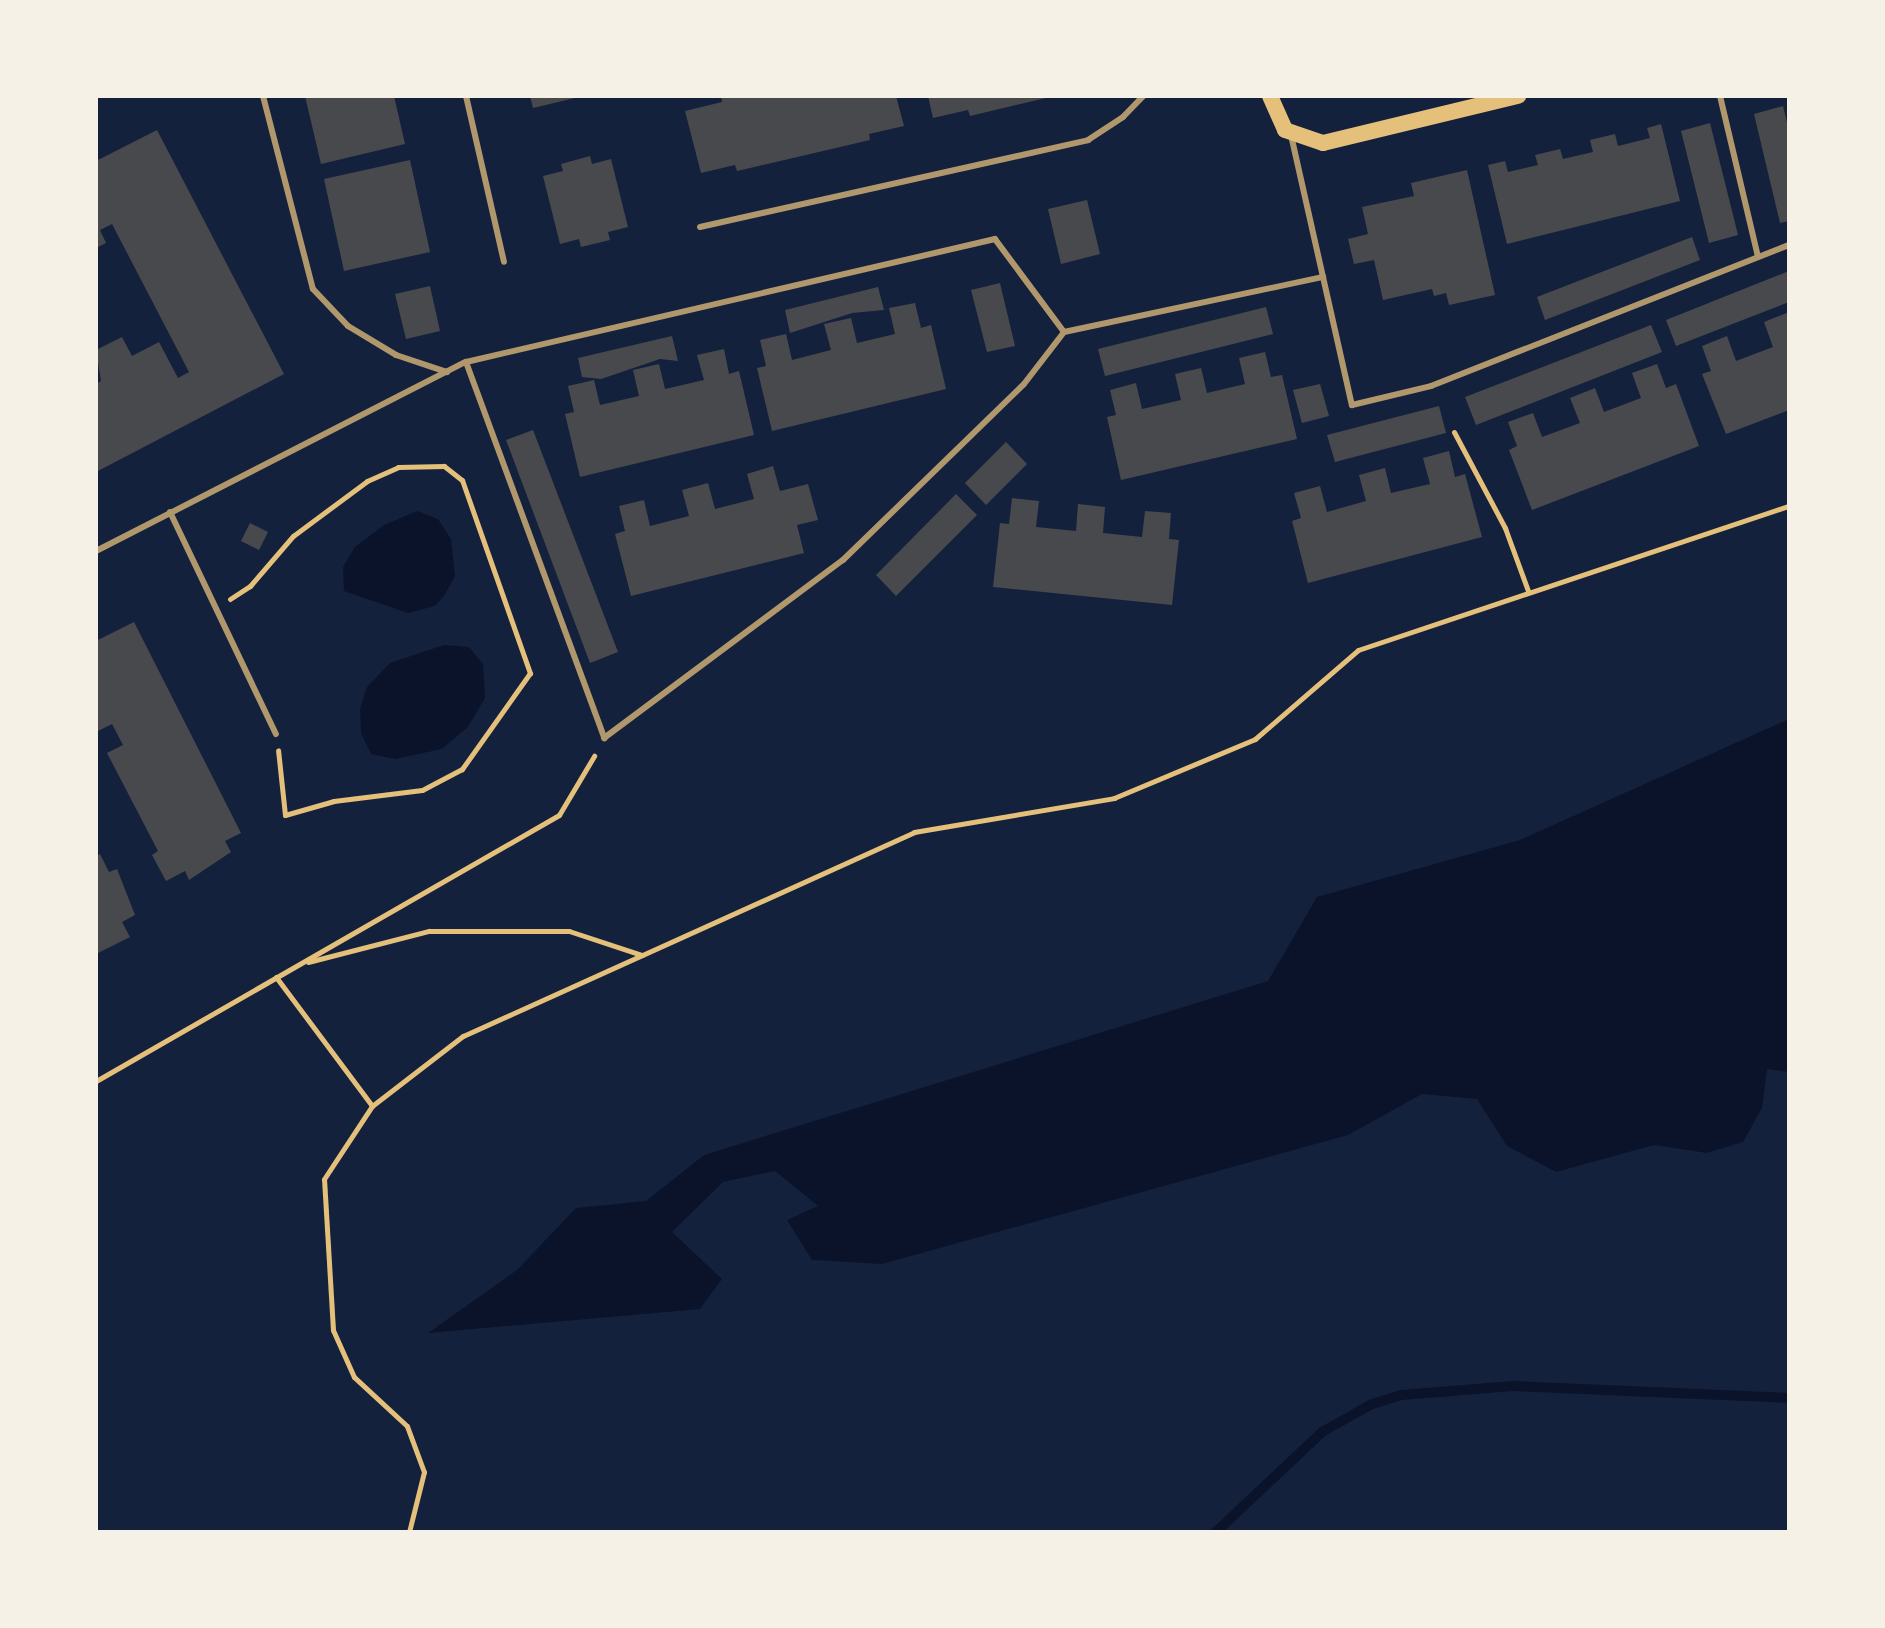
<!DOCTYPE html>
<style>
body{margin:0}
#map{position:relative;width:1885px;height:1628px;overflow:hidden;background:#14213d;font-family:"Titillium Web",sans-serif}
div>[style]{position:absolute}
.water>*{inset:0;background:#0b132b}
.stream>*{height:10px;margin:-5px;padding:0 5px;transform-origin:5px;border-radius:5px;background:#0b132b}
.building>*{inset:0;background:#48494c}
.path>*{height:5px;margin:-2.5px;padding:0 2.5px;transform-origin:2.5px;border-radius:2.5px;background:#e5c07b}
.service>*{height:6px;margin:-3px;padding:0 3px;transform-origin:3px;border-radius:3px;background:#b1986c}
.secondary>*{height:16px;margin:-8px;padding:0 8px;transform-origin:8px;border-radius:8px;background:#e5c07b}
span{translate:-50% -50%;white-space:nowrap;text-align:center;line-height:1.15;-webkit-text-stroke:8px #f6f1e7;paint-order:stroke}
.frame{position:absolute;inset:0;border:98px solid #f6f1e7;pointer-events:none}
</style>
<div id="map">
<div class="water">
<div style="clip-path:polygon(417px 511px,438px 519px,451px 539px,455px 576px,444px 596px,435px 606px,408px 613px,344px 591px,343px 567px,355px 547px,384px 525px)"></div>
<div style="clip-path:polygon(444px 645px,469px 647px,483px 664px,485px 698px,468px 727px,442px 749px,395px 759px,371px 754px,361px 733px,360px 709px,367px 687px,390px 663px)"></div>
<div style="clip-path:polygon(1789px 719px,1789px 1072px,1767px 1069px,1762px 1108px,1743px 1142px,1707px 1153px,1654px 1145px,1556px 1172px,1507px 1146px,1477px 1099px,1422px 1094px,1348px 1135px,882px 1264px,812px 1260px,787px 1220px,818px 1206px,775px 1171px,723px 1182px,672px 1232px,722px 1279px,700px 1309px,428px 1333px,517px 1270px,576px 1208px,646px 1201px,704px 1155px,1268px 981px,1317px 897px,1520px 840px)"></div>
</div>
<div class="stream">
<div style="left:1216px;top:1532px;width:146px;rotate:-43.3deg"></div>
<div style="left:1322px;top:1432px;width:57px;rotate:-29.2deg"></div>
<div style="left:1372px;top:1404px;width:30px;rotate:-17deg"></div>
<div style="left:1401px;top:1395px;width:113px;rotate:-4.6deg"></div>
<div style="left:1514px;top:1386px;width:275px;rotate:2.5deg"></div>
</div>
<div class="building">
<div style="clip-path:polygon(305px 96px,394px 96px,405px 144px,321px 164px)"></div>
<div style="clip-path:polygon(530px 96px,579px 96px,579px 97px,533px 108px)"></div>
<div style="clip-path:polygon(721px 96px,896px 96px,904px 126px,869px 134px,870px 140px,737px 171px,735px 165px,701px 173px,685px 111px,722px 102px)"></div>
<div style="clip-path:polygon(928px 96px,1050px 96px,1050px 97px,970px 116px,968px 110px,933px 118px)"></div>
<div style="clip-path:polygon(1783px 106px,1789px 131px,1789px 221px,1780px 223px,1754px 114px)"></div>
<div style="clip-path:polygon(1710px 123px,1738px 235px,1709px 243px,1681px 131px)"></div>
<div style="clip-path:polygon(1661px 124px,1680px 201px,1507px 244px,1488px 165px,1505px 161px,1508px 172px,1538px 165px,1535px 155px,1560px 149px,1563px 159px,1593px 152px,1590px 140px,1615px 134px,1618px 146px,1650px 138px,1647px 128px)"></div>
<div style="clip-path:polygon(157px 130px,284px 374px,96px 472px,96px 384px,101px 381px,96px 350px,122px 337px,132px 356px,159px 342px,178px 378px,189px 372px,112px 224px,100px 230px,106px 243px,96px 248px,96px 161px)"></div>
<div style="clip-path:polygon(590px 156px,592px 164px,611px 159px,628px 227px,608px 232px,610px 240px,581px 247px,579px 239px,560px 244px,543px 176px,563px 171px,561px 164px)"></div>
<div style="clip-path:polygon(410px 160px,430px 252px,344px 271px,324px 179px)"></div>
<div style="clip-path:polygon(1467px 170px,1495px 295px,1449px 305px,1446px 293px,1434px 296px,1432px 289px,1383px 300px,1374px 260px,1354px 264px,1348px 239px,1368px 234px,1362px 207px,1414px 196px,1411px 183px)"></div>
<div style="clip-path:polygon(1087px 200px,1100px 254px,1061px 264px,1048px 209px)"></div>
<div style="clip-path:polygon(1692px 237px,1700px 260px,1545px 320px,1537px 297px)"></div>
<div style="clip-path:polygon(1789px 271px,1789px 302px,1676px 346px,1666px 320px)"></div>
<div style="clip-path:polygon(1000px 283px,1015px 346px,987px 352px,971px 290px)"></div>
<div style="clip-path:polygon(430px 286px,440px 331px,406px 339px,395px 294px)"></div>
<div style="clip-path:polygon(878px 287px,884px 310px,852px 313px,790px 333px,785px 310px)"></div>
<div style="clip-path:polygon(915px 303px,921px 328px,931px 325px,946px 389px,772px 431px,757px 368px,766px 366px,760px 340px,786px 334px,792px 360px,831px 350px,824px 324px,851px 318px,857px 343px,895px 334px,889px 308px)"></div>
<div style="clip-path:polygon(1266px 307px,1273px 334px,1105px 376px,1098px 349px)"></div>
<div style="clip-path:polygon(1789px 312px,1789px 410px,1726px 434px,1702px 374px,1711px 371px,1702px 346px,1727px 336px,1736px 361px,1773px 347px,1764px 322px)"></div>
<div style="clip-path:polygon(1651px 325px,1662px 352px,1476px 425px,1465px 397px)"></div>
<div style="clip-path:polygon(672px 336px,678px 361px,660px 359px,601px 379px,582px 377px,578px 358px)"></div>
<div style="clip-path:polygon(724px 349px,729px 374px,739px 371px,754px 435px,580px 477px,565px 414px,574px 412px,568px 386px,594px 380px,600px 405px,639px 396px,633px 370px,659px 364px,665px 389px,704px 380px,697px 355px)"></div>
<div style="clip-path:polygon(1265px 352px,1271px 377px,1282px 375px,1297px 439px,1121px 480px,1107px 417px,1116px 415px,1110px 390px,1136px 383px,1142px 409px,1181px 400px,1175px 374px,1201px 368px,1207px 393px,1245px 384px,1239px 358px)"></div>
<div style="clip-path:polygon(1657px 364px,1666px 388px,1676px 384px,1699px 446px,1532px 510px,1509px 450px,1517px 446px,1508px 422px,1533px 413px,1542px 437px,1580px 423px,1570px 398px,1595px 388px,1604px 412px,1641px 398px,1632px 373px)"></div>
<div style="clip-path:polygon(1320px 384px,1329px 416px,1302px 423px,1293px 390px)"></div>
<div style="clip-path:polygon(1439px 406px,1446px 433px,1335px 462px,1327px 435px)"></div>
<div style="clip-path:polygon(533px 430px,618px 652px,590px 663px,506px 440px)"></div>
<div style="clip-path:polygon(1006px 442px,1027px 464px,986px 505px,965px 483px)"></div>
<div style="clip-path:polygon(1449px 451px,1455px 477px,1465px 474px,1482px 537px,1308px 583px,1292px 521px,1301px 518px,1294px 493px,1320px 486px,1327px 512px,1366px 501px,1359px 475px,1385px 468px,1391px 493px,1430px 484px,1423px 458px)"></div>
<div style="clip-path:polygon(773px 466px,780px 491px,808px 484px,818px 520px,797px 525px,804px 553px,631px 596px,615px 534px,625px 531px,619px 506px,644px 500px,650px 526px,689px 516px,682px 490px,708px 483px,715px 509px,754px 499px,747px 474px)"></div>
<div style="clip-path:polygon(956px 494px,977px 515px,896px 596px,876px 575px)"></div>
<div style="clip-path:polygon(1012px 498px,1039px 501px,1036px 527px,1076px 531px,1078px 504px,1105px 507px,1103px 533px,1142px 537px,1145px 511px,1171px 513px,1169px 539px,1179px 540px,1172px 605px,993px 587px,1000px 523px,1009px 524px)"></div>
<div style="clip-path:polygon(250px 523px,268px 532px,259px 550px,241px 541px)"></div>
<div style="clip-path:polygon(134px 622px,241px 833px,225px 841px,231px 852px,189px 880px,185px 871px,166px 881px,152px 855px,158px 851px,107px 753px,123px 745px,112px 724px,96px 732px,96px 641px)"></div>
<div style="clip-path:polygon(100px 854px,109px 872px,117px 869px,135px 915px,122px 922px,130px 937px,96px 954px,96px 857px)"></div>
</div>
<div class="path">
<div style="left:1454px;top:432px;width:109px;rotate:62deg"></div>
<div style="left:1505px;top:528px;width:67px;rotate:69.9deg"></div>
<div style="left:230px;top:599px;width:24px;rotate:-33deg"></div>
<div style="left:250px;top:586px;width:66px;rotate:-49.3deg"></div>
<div style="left:293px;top:536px;width:92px;rotate:-36.6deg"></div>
<div style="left:367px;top:481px;width:34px;rotate:-24deg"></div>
<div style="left:398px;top:467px;width:46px;rotate:-1.2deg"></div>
<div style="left:444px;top:466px;width:23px;rotate:38deg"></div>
<div style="left:462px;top:480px;width:205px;rotate:70.6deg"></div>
<div style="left:530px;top:673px;width:118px;rotate:125.3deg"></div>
<div style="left:462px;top:769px;width:45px;rotate:152.3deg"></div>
<div style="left:422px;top:790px;width:89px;rotate:172.9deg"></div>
<div style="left:334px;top:801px;width:51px;rotate:164.1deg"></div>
<div style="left:285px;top:815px;width:65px;rotate:-96.1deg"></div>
<div style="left:308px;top:962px;width:125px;rotate:-14.4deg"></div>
<div style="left:429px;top:931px;width:140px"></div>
<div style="left:569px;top:931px;width:77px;rotate:18.2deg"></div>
<div style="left:276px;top:977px;width:161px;rotate:53.3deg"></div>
<div style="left:96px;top:1081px;width:534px;rotate:-29.88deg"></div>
<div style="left:559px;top:815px;width:69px;rotate:-59.3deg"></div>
<div style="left:409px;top:1532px;width:62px;rotate:-76deg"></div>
<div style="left:424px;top:1472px;width:49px;rotate:-110.3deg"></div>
<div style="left:407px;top:1426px;width:72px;rotate:-137.2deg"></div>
<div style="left:354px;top:1377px;width:51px;rotate:-114.1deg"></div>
<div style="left:333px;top:1330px;width:151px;rotate:-93.4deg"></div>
<div style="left:324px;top:1179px;width:87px;rotate:-56.7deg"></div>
<div style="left:372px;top:1106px;width:115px;rotate:-37.6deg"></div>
<div style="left:463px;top:1036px;width:495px;rotate:-24.3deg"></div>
<div style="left:914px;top:832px;width:203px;rotate:-9.6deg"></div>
<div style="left:1114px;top:798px;width:153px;rotate:-22.7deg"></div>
<div style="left:1255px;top:739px;width:136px;rotate:-40.8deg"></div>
<div style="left:1358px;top:650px;width:454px;rotate:-18.5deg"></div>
</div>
<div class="service">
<div style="left:263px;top:96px;width:199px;rotate:75.5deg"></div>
<div style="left:313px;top:289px;width:51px;rotate:46.6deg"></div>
<div style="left:348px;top:326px;width:56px;rotate:31.1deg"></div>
<div style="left:396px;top:355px;width:54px;rotate:18.4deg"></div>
<div style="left:466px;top:96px;width:170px;rotate:77.1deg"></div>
<div style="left:1720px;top:96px;width:165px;rotate:76.7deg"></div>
<div style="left:1291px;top:135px;width:277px;rotate:77.3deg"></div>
<div style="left:1352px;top:405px;width:81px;rotate:-13.5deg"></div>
<div style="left:1431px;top:386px;width:385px;rotate:-21.5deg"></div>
<div style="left:700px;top:227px;width:398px;rotate:-12.6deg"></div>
<div style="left:1088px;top:140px;width:42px;rotate:-33.3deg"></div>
<div style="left:1123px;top:117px;width:29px;rotate:-46deg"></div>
<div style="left:1064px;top:332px;width:116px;rotate:-126.6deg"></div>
<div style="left:995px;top:239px;width:543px;rotate:166.91deg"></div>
<div style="left:466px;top:362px;width:401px;rotate:69.8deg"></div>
<div style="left:604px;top:738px;width:298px;rotate:-36.7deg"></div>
<div style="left:843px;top:560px;width:252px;rotate:-44.2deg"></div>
<div style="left:1024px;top:384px;width:66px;rotate:-52.4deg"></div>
<div style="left:1064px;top:332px;width:265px;rotate:-12deg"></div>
<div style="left:170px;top:512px;width:246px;rotate:64.5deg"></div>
<div style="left:96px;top:551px;width:415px;rotate:-27.1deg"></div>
</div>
<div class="secondary">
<div style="left:1270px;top:96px;width:37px;rotate:66deg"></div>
<div style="left:1285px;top:130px;width:40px;rotate:18.9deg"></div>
<div style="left:1323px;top:143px;width:201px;rotate:-13.6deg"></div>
</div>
<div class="frame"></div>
</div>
